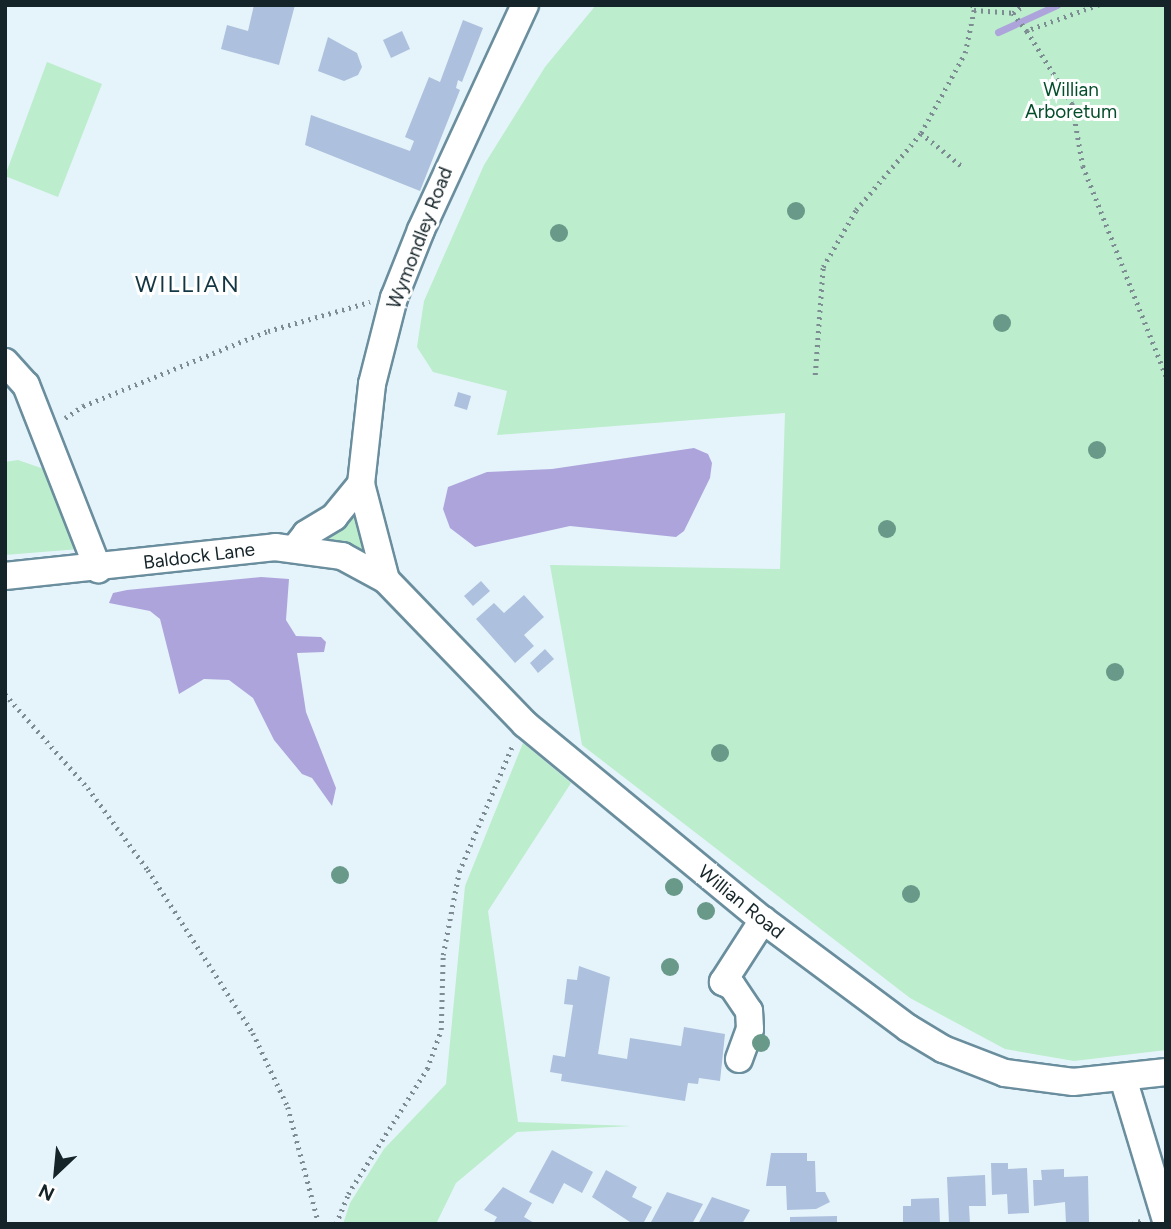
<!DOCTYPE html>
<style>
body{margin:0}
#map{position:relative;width:1171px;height:1229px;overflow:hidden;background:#e5f4fb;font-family:Figtree,sans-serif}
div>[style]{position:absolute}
.green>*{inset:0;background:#bcedcc}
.water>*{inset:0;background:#aea4dc}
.stream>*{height:7px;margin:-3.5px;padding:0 3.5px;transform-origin:3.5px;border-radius:3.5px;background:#aea4dc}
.building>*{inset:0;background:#adc0dd}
.path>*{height:4.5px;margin-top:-2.25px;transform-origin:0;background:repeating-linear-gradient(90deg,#7d8c92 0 2px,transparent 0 7px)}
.roads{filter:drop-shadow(2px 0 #6a8e9d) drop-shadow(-2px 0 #6a8e9d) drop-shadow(0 2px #6a8e9d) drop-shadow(0 -2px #6a8e9d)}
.minor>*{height:26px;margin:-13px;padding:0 13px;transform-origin:13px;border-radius:13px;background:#fff}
.trees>*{width:18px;height:18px;margin:-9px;border-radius:50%;background:#699989}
span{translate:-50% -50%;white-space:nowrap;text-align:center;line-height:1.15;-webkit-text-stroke:6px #fff;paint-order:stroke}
.park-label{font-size:19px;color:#044e2b}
.street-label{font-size:19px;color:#152429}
.quarter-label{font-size:23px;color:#133643;letter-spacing:2px}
.frame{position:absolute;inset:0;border:7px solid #152429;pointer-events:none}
.north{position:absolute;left:21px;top:1138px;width:70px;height:70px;-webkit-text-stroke:5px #fff;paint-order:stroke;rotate:206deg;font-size:19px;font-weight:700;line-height:28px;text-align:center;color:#152429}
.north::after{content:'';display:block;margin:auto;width:24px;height:32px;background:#152429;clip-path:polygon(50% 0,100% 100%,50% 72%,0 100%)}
</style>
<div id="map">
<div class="green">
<div style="clip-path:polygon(596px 5px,1166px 5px,1166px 1050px,1074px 1061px,1005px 1049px,910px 998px,582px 745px,550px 565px,780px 569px,785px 413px,497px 435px,507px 391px,433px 372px,417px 347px,424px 301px,484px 165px,545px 67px)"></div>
<div style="clip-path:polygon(47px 62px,102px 84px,58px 197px,5px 176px)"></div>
<div style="clip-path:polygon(18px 460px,44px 469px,79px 549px,5px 555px,5px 462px)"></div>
<div style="clip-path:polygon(358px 503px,370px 554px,319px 535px)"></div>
<div style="clip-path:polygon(523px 743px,571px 783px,488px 911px,518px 1122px,631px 1126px,517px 1132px,456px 1183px,436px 1224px,343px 1224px,350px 1203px,384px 1149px,446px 1084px,465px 886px)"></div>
</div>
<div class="water">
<div style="clip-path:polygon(694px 448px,708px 454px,712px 463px,710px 478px,684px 531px,676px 537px,570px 526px,475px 547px,450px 528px,443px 509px,448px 487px,487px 472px,552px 469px)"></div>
<div style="clip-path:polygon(261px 577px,289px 579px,286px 620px,296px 636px,321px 637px,326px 642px,324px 652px,297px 653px,306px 712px,336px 788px,332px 806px,312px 778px,302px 774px,274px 740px,253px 698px,229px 680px,204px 679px,179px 694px,160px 619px,150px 611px,109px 603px,113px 593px,127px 590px)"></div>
</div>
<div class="stream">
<div style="left:998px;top:32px;width:65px;rotate:-24.6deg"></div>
</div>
<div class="building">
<div style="clip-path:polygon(254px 5px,295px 5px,279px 65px,221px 49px,227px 25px,248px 31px)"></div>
<div style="clip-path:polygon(463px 20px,483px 28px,462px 82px,458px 80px,456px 88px,460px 90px,420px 191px,305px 145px,311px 115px,410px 151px,414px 141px,405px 137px,429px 77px,440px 82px)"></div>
<div style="clip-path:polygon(402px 31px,410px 49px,391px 58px,383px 40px)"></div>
<div style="clip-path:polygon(328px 37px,357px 53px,362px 67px,358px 75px,344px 81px,318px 71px)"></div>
<div style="clip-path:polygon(458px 392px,471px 396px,467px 410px,454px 406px)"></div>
<div style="clip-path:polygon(481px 581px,490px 591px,473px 606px,464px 596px)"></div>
<div style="clip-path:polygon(524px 595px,544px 617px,524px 635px,534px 646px,515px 663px,476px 619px,494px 603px,504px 613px)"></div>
<div style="clip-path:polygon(545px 649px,554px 659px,538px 673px,530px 663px)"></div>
<div style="clip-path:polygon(579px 966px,610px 977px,598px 1054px,627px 1059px,630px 1038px,681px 1046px,684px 1027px,725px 1034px,720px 1081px,699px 1078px,698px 1084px,688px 1083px,685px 1101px,561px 1081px,562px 1074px,550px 1072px,553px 1055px,565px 1057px,573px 1005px,564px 1004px,567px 979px,577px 980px)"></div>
<div style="clip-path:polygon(552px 1150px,593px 1172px,582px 1193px,564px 1183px,553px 1204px,529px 1192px)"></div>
<div style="clip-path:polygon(771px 1153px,807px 1153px,807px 1161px,815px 1161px,816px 1192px,825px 1192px,830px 1202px,816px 1209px,787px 1210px,786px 1186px,766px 1186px)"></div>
<div style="clip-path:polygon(991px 1163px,1008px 1163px,1008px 1169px,1027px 1168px,1029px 1213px,1008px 1214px,1007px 1194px,992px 1195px)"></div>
<div style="clip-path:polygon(1064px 1169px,1064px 1177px,1088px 1176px,1089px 1223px,1066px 1224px,1065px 1202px,1034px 1206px,1033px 1180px,1042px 1180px,1041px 1170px)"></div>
<div style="clip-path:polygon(606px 1170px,637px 1187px,632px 1197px,652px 1207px,643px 1224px,633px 1224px,592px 1197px)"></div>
<div style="clip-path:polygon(985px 1175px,986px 1206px,969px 1206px,970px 1224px,949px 1224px,947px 1177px)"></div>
<div style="clip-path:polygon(503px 1187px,532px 1203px,524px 1217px,536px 1224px,493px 1224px,497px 1217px,484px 1210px)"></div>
<div style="clip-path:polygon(667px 1192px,703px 1204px,692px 1224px,650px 1224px)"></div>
<div style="clip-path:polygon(712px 1197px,750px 1210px,742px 1224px,698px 1224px)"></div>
<div style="clip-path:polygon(939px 1198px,940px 1224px,903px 1224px,903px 1206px,911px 1206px,911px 1199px)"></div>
<div style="clip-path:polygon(837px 1216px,837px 1224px,790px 1224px,790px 1217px)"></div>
</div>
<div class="path">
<div style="left:973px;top:5px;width:5px;rotate:79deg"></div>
<div style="left:974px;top:10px;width:39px;rotate:4deg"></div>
<div style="left:1013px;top:13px;width:14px;rotate:-36deg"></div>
<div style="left:1099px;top:5px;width:77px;rotate:160.1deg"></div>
<div style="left:1027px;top:31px;width:85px;rotate:58deg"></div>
<div style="left:1072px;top:103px;width:64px;rotate:80.1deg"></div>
<div style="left:1083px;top:166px;width:226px;rotate:68.4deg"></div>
<div style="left:1013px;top:13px;width:23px;rotate:52deg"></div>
<div style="left:921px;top:133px;width:55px;rotate:39.1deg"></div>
<div style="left:815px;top:375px;width:108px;rotate:-85.8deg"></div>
<div style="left:823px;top:267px;width:66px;rotate:-59.9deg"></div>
<div style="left:856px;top:210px;width:101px;rotate:-49.8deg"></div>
<div style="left:921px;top:133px;width:91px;rotate:-61.2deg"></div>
<div style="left:965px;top:53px;width:44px;rotate:-78.2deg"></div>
<div style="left:65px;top:418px;width:22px;rotate:-34deg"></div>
<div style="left:83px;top:406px;width:200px;rotate:-22.1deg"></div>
<div style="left:268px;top:331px;width:106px;rotate:-15.9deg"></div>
<div style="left:5px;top:694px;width:125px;rotate:48.6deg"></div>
<div style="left:88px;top:788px;width:102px;rotate:53.8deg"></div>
<div style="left:148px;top:870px;width:194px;rotate:57.2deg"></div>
<div style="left:253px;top:1033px;width:82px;rotate:64.7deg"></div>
<div style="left:288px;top:1107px;width:121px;rotate:75.2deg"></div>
<div style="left:336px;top:1224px;width:32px;rotate:-68deg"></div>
<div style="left:348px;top:1194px;width:148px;rotate:-57.7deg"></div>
<div style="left:427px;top:1069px;width:41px;rotate:-70.3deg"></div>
<div style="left:441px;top:1030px;width:75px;rotate:-88.5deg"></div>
<div style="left:443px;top:955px;width:85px;rotate:-79.1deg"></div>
<div style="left:459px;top:872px;width:139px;rotate:-67.1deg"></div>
<div style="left:1132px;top:1224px;width:12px;rotate:-20deg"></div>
</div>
<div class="roads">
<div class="minor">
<div style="left:5px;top:362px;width:31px;rotate:48deg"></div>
<div style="left:26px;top:385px;width:198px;rotate:68.6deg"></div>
<div style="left:296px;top:547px;width:16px;rotate:-52deg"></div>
<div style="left:306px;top:534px;width:33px;rotate:-31deg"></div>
<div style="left:334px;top:517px;width:43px;rotate:-50.7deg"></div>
<div style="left:5px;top:576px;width:272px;rotate:-6.1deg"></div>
<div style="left:275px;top:547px;width:68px;rotate:7.7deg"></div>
<div style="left:342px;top:556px;width:50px;rotate:28.6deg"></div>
<div style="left:386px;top:580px;width:200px;rotate:46deg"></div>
<div style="left:525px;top:724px;width:308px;rotate:39.5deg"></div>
<div style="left:763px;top:920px;width:181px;rotate:36.7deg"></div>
<div style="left:908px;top:1028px;width:41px;rotate:31deg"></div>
<div style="left:943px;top:1049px;width:66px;rotate:21.2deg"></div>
<div style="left:1005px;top:1073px;width:69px;rotate:7.5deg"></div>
<div style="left:1073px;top:1082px;width:94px;rotate:-6.1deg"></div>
<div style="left:386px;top:580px;width:99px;rotate:-104.6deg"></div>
<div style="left:361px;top:484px;width:101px;rotate:-83.7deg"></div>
<div style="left:372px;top:384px;width:89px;rotate:-75.7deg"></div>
<div style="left:394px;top:298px;width:73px;rotate:-68.3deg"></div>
<div style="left:421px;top:230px;width:248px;rotate:-65.2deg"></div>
<div style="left:739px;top:1059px;width:32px;rotate:-70deg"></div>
<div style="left:750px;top:1029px;width:18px;rotate:-93deg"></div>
<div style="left:749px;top:1011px;width:30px;rotate:-124deg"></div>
<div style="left:732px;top:986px;width:10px;rotate:-156deg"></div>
<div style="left:723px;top:982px;width:74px;rotate:-57.2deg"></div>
<div style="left:1123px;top:1078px;width:148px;rotate:73.2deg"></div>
</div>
</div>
<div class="trees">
<div style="left:796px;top:211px"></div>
<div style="left:559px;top:233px"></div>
<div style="left:1002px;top:323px"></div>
<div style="left:1097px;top:450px"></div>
<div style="left:887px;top:529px"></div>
<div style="left:1115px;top:672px"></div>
<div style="left:720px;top:753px"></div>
<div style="left:340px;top:875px"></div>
<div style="left:674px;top:887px"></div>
<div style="left:911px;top:894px"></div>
<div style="left:706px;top:911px"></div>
<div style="left:670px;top:967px"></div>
<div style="left:761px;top:1043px"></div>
</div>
<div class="park-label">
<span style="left:1071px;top:101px">Willian<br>Arboretum</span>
</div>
<div class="street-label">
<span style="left:420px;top:238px;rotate:-69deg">Wymondley Road</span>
<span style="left:199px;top:556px;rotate:-7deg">Baldock Lane</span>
<span style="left:741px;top:902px;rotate:39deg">Willian Road</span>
</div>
<div class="quarter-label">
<span style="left:188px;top:284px">WILLIAN</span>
</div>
<div class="frame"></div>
<div class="north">N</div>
</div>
